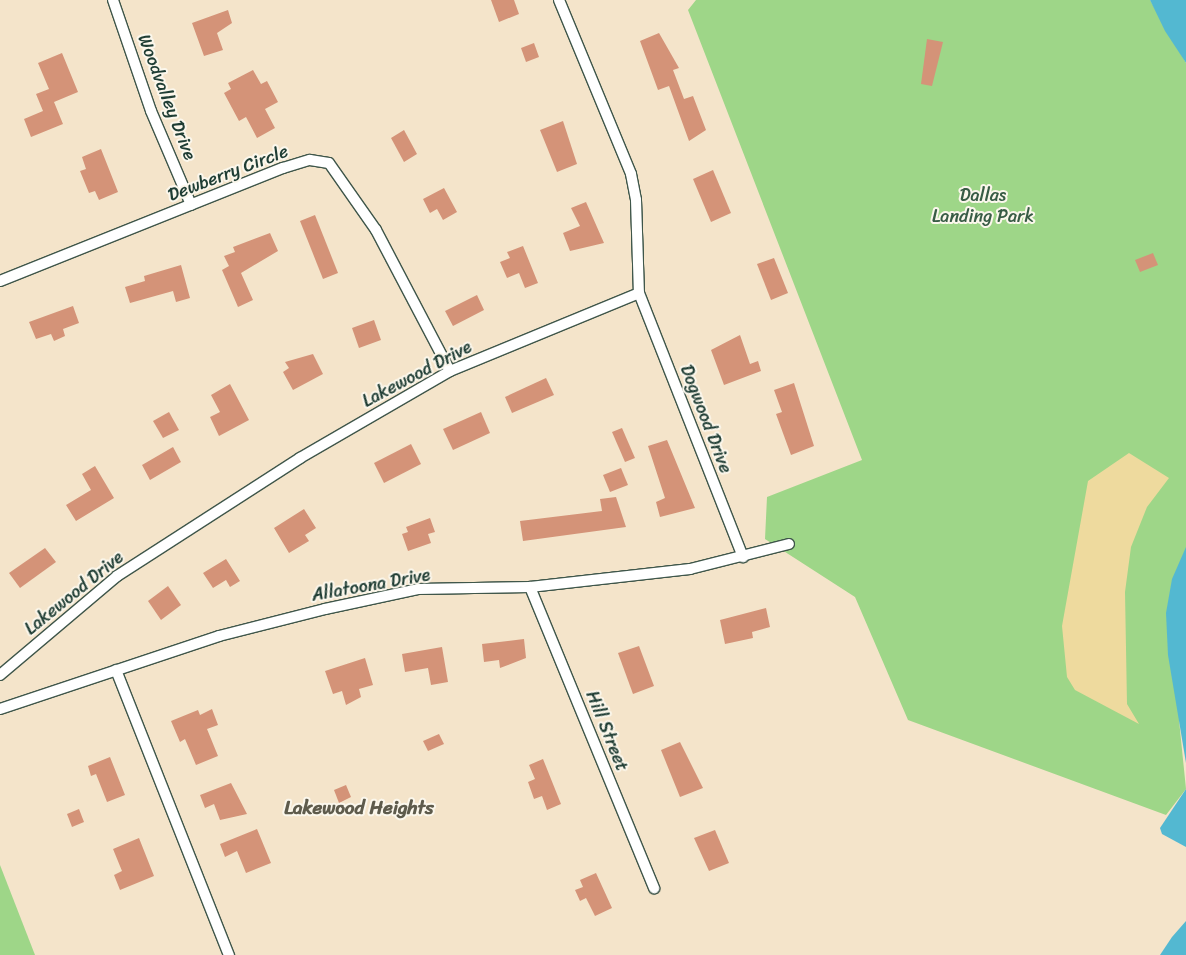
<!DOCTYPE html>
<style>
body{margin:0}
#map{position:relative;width:1186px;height:955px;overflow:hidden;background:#f4e4ca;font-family:Sriracha,sans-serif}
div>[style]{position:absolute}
.green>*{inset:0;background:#9ed688}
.sand>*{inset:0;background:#eeda9e}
.water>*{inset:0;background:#53b8d1}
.building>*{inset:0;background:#d49378}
.roads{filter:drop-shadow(1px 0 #3f564a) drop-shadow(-1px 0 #3f564a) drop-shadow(0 1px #3f564a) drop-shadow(0 -1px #3f564a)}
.street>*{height:10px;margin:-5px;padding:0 5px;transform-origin:5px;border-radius:5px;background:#fff}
span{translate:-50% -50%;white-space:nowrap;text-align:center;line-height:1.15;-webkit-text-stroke:4px #fbf7ec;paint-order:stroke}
.street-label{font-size:18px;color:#1f3d34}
.park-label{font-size:18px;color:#385c45}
.neighbourhood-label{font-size:19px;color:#5e5b4c;font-weight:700}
</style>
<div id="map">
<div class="green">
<div style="clip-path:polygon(696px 0,1150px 0,1186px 63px,1186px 666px,1179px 720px,1186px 789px,1166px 815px,908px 720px,855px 597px,765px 539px,767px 497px,862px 460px,688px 10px)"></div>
<div style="clip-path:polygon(0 865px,35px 955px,0 955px)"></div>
</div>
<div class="sand">
<div style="clip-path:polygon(1129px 453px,1169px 478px,1147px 507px,1131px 547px,1125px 592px,1127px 704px,1139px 724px,1075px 690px,1067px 677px,1062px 626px,1088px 481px)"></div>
</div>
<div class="water">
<div style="clip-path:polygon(1150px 0,1186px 0,1186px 63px,1165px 31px)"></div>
<div style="clip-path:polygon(1186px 547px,1186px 763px,1168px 655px,1166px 613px,1172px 579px)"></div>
<div style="clip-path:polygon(1186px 789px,1186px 847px,1162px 834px,1160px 828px)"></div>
<div style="clip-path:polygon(1186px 921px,1186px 955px,1160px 955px,1172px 937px)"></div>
</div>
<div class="building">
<div style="clip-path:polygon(491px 0,514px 0,519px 14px,499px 22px)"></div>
<div style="clip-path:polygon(228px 10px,232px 23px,217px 33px,223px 50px,204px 56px,192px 23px)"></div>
<div style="clip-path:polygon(659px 33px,679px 68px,673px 70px,684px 99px,693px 96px,706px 130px,689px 141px,669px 86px,658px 90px,640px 41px)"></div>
<div style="clip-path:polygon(927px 39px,943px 42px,932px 86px,921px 84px)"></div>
<div style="clip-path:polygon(534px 43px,539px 57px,526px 62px,521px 48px)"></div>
<div style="clip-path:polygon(62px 53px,78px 92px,54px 102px,63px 124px,31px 137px,24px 119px,43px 111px,36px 94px,49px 89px,38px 63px)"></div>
<div style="clip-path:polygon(253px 70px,261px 84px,267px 81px,278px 102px,265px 109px,275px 128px,257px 138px,246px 117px,239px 121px,224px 93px,231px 89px,228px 83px)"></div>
<div style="clip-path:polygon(563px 121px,577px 164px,557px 172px,540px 130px)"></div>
<div style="clip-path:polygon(404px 130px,417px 154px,404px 162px,391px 138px)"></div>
<div style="clip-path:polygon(101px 149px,118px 192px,99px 200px,95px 191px,89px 193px,80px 171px,86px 169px,82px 157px)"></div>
<div style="clip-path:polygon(713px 170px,731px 213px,711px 222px,693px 179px)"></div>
<div style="clip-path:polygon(444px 188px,457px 212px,443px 220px,437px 209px,430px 213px,423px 199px)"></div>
<div style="clip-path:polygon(586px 202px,604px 243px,570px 251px,563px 233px,580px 226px,571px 208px)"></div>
<div style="clip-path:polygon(315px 215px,338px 273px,323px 279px,300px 221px)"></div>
<div style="clip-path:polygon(270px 233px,278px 251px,241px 273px,253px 300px,238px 307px,222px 270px,229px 266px,224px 256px,235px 252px,233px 247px)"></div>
<div style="clip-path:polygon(523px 246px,538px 283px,525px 288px,519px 273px,507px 278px,500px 262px,510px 258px,507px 252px)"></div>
<div style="clip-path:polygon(1153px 253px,1158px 265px,1140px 272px,1135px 260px)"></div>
<div style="clip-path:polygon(774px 258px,788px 293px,771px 300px,757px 264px)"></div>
<div style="clip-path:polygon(181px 265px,190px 298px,176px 302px,173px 291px,130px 303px,125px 287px,145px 281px,144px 276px)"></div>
<div style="clip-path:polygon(477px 295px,484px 310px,453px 326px,445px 311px)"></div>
<div style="clip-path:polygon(73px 306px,79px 323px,63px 329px,65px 336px,54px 341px,51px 334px,36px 339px,29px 322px)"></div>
<div style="clip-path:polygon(374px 320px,381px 340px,359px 348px,352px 328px)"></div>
<div style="clip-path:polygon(740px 335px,750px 364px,758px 361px,761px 371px,724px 385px,711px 350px)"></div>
<div style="clip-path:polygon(313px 354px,323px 374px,293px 390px,283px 372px,289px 368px,285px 362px)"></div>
<div style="clip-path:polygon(546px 378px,554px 395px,512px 413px,505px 397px)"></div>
<div style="clip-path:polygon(794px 383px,814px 446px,791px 455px,776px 414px,782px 412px,774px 390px)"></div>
<div style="clip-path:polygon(230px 384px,249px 420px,219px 436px,210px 417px,220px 412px,211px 395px)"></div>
<div style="clip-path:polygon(169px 412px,179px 430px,163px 438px,153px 421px)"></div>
<div style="clip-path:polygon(481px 412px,490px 433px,453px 450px,443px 429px)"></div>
<div style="clip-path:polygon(622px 428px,635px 458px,625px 462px,612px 432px)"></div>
<div style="clip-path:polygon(667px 440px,695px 508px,660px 517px,656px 502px,665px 498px,648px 446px)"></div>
<div style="clip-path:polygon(411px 444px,421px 464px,384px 483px,374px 463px)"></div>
<div style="clip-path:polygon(173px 447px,181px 462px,150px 480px,142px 465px)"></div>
<div style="clip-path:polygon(95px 466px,114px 498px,76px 521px,66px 505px,91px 490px,82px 474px)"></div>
<div style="clip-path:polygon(621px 468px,628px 485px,610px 492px,603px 475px)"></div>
<div style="clip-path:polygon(616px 497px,626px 527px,523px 541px,520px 521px,602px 511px,600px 499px)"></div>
<div style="clip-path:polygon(304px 509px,316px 528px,305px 535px,309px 541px,289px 553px,274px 528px)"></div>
<div style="clip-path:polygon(430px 518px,435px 532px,428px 534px,431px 543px,408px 551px,402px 534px,408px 532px,406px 527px)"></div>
<div style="clip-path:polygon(45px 548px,56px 562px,20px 588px,9px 573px)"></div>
<div style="clip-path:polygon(226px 559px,240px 581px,230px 587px,226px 580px,213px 588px,203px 573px)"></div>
<div style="clip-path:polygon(168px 586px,181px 605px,161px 620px,148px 601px)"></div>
<div style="clip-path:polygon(766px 608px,770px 627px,752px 632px,753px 638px,725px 644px,720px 620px)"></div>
<div style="clip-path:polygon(524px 639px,526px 658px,500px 668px,499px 660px,484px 662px,482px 644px)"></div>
<div style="clip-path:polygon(639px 646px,654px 686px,633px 694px,618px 653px)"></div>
<div style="clip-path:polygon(442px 647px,448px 682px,431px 685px,428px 668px,405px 672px,402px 654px)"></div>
<div style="clip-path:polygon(365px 658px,373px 685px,359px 689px,361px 697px,346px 705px,342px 691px,333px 694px,325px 671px)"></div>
<div style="clip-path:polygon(212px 709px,218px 725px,207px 729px,218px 756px,196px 765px,185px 739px,180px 742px,171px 721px,198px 710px,200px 715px)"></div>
<div style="clip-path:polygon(439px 734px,444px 744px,428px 751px,423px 741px)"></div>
<div style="clip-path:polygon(680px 742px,703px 788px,680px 797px,661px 750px)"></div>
<div style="clip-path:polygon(110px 757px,125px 795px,107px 802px,96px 774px,91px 776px,88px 766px)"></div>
<div style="clip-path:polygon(543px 759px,561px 804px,547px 810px,542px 796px,534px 799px,528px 782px,535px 779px,529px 765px)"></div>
<div style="clip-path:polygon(231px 783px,247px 814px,220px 820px,214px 804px,205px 808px,200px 795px)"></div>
<div style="clip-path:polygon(346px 785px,351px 797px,339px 803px,334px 790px)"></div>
<div style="clip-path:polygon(79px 809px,84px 822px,72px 827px,67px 814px)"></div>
<div style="clip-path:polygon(257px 829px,271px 863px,246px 873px,237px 851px,225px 857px,220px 844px)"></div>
<div style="clip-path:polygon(715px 830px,729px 863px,709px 871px,694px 838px)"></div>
<div style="clip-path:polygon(139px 838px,154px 876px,120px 890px,114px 875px,122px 871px,113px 849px)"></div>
<div style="clip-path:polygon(596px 873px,612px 908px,595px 916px,586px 898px,580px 901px,575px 890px,583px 887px,580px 880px)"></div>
</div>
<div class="roads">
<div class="street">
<div style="left:113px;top:0;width:117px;rotate:71.1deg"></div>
<div style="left:151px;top:111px;width:102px;rotate:66.9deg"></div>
<div style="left:559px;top:0;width:188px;rotate:67.5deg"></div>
<div style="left:631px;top:174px;width:26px;rotate:79deg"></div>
<div style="left:636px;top:200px;width:93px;rotate:88.2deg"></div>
<div style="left:639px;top:293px;width:284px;rotate:68.5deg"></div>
<div style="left:0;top:281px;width:305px;rotate:-21.8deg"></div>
<div style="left:283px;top:168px;width:28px;rotate:-17deg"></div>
<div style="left:310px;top:160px;width:19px;rotate:9deg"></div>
<div style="left:329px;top:163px;width:82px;rotate:55deg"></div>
<div style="left:376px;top:230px;width:159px;rotate:62.3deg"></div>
<div style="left:530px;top:587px;width:326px;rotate:67.6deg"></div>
<div style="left:116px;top:670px;width:307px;rotate:68.4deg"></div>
<div style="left:0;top:675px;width:153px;rotate:-40.2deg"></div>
<div style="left:117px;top:576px;width:218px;rotate:-32.8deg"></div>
<div style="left:300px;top:458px;width:173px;rotate:-30.1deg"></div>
<div style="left:450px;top:371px;width:204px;rotate:-22.4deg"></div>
<div style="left:0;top:709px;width:231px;rotate:-18.4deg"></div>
<div style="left:219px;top:636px;width:109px;rotate:-14.3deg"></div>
<div style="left:325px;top:609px;width:95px;rotate:-12.1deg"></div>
<div style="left:418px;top:589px;width:112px;rotate:-1deg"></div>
<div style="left:530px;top:587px;width:161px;rotate:-6.4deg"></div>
<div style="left:690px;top:569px;width:102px;rotate:-14.2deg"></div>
</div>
</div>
<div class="street-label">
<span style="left:167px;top:97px;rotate:69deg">Woodvalley Drive</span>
<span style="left:228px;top:173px;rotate:-21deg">Dewberry Circle</span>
<span style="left:417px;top:374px;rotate:-28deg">Lakewood Drive</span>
<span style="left:706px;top:419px;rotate:69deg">Dogwood Drive</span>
<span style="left:371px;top:585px;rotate:-10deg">Allatoona Drive</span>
<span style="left:74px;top:593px;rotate:-39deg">Lakewood Drive</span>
<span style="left:607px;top:731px;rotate:68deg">Hill Street</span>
</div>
<div class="park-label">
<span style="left:983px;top:206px">Dallas<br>Landing Park</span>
</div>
<div class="neighbourhood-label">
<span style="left:359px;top:808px">Lakewood Heights</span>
</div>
</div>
